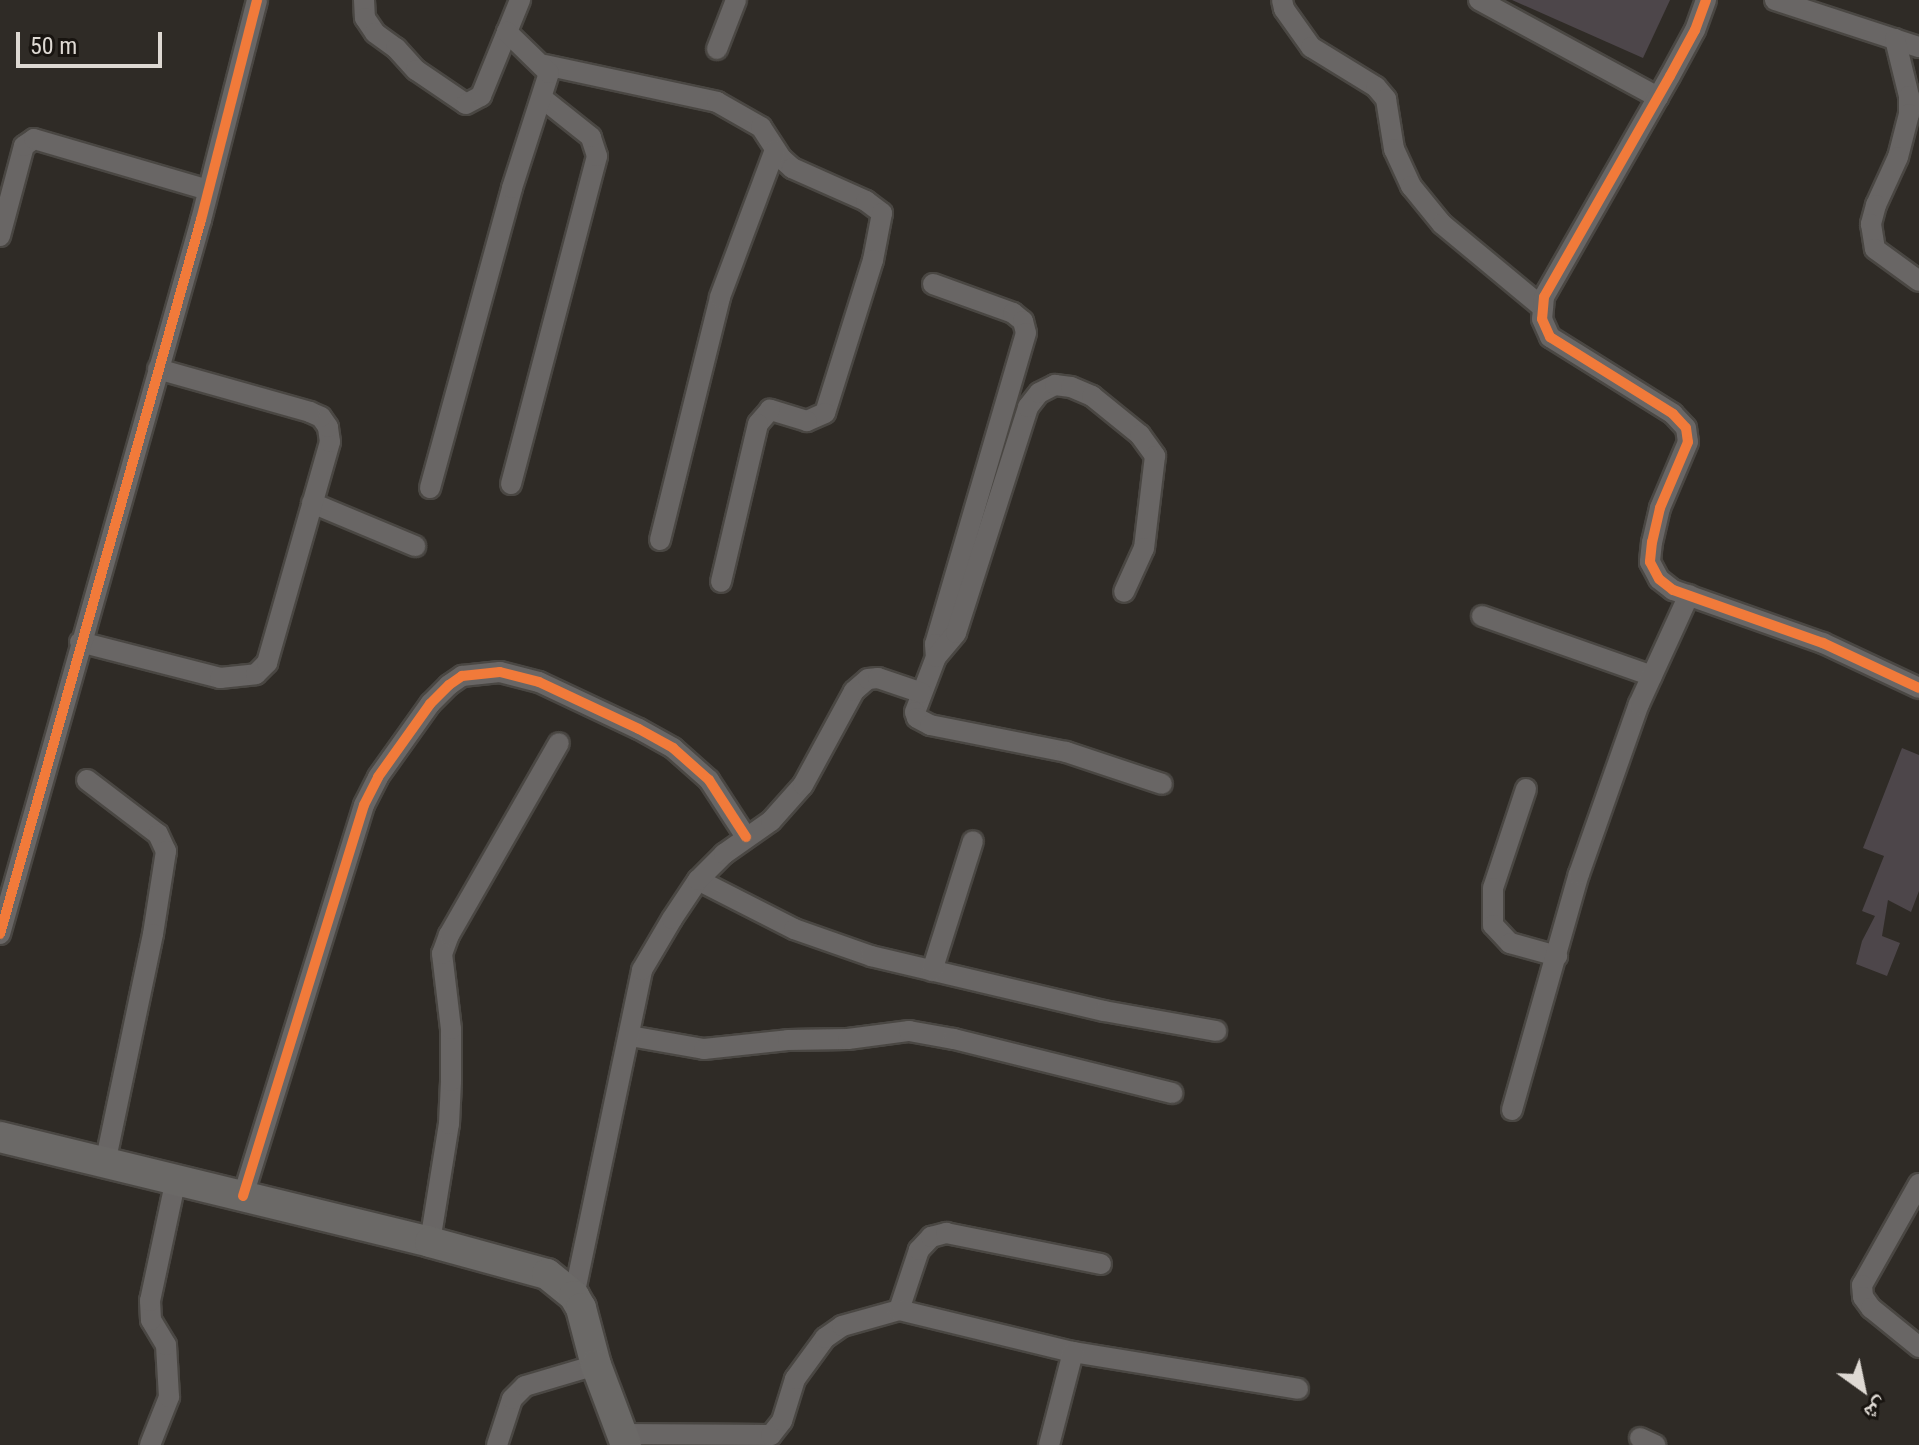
<!DOCTYPE html>
<meta charset="utf-8">
<style>
body{margin:0}
#map{position:relative;width:1919px;height:1445px;overflow:hidden;background:#2f2b26;font-family:"Roboto Condensed","Noto Naskh Arabic",sans-serif}
div>[style]{position:absolute}
.building>*{inset:0;background:#4d464a}
.roads{filter:drop-shadow(2px 0 #4a4743) drop-shadow(-2px 0 #4a4743) drop-shadow(0 2px #4a4743) drop-shadow(0 -2px #4a4743)}
.street>*{height:20px;margin:-10px;padding:0 10px;transform-origin:10px;border-radius:10px;background:#696665}
.secondary>*{height:30px;margin:-15px;padding:0 15px;transform-origin:15px;border-radius:15px;background:#6b6967}
.cycleway>*{height:10px;margin:-5px;padding:0 5px;transform-origin:5px;border-radius:5px;background:#f17a3a}
span{translate:-50% -50%;white-space:nowrap;text-align:center;line-height:1.15;-webkit-text-stroke:7px #181410;paint-order:stroke}
.north{position:absolute;left:1823px;top:1349px;width:80px;height:80px;-webkit-text-stroke:6px #181410;paint-order:stroke;rotate:147deg;font-size:22px;font-weight:700;line-height:32px;text-align:center;color:#ded9d3}
.north::after{content:'';display:block;margin:auto;width:28px;height:36px;background:#ded9d3;clip-path:polygon(50% 0,100% 100%,50% 72%,0 100%)}
.scale{position:absolute;left:16px;top:32px;width:146px;height:36px;box-sizing:border-box;border:4px solid #ded9d3;border-top:0;padding-left:10px;font-size:24px;line-height:28px;white-space:nowrap;color:#ded9d3;-webkit-text-stroke:6px #181410;paint-order:stroke}
</style>
<div id="map">
<div class="building">
<div style="clip-path:polygon(1512px 0,1670px 0,1643px 58px)"></div>
<div style="clip-path:polygon(1902px 748px,1919px 755px,1919px 891px,1911px 912px,1888px 900px,1882px 936px,1900px 943px,1887px 976px,1856px 964px,1862px 941px,1875px 916px,1862px 911px,1884px 856px,1863px 848px)"></div>
</div>
<div class="roads">
<div class="street">
<div style="left:364px;top:0;width:18px;rotate:87deg"></div>
<div style="left:365px;top:18px;width:18px;rotate:56deg"></div>
<div style="left:375px;top:33px;width:26px;rotate:36deg"></div>
<div style="left:396px;top:48px;width:30px;rotate:48deg"></div>
<div style="left:416px;top:70px;width:60px;rotate:34.2deg"></div>
<div style="left:466px;top:104px;width:17px;rotate:-28deg"></div>
<div style="left:481px;top:96px;width:104px;rotate:-67.9deg"></div>
<div style="left:1282px;top:0;width:9px;rotate:77deg"></div>
<div style="left:1284px;top:9px;width:47px;rotate:54.6deg"></div>
<div style="left:1311px;top:47px;width:76px;rotate:31.6deg"></div>
<div style="left:1376px;top:87px;width:16px;rotate:50deg"></div>
<div style="left:1386px;top:99px;width:51px;rotate:80.9deg"></div>
<div style="left:1394px;top:149px;width:41px;rotate:65.3deg"></div>
<div style="left:1411px;top:186px;width:49px;rotate:50.8deg"></div>
<div style="left:1442px;top:224px;width:131px;rotate:39.7deg"></div>
<div style="left:1479px;top:0;width:204px;rotate:28.5deg"></div>
<div style="left:1706px;top:0;width:32px;rotate:110deg"></div>
<div style="left:1695px;top:30px;width:52px;rotate:118.5deg"></div>
<div style="left:1670px;top:76px;width:254px;rotate:119.7deg"></div>
<div style="left:1544px;top:297px;width:22px;rotate:95deg"></div>
<div style="left:1542px;top:319px;width:20px;rotate:66deg"></div>
<div style="left:1550px;top:337px;width:145px;rotate:32deg"></div>
<div style="left:1673px;top:414px;width:19px;rotate:47deg"></div>
<div style="left:1686px;top:428px;width:14px;rotate:82deg"></div>
<div style="left:1688px;top:442px;width:72px;rotate:113deg"></div>
<div style="left:1660px;top:508px;width:35px;rotate:103deg"></div>
<div style="left:1652px;top:542px;width:20px;rotate:96deg"></div>
<div style="left:1650px;top:562px;width:19px;rotate:62deg"></div>
<div style="left:1659px;top:579px;width:18px;rotate:38deg"></div>
<div style="left:1673px;top:590px;width:159px;rotate:19.5deg"></div>
<div style="left:1823px;top:643px;width:106px;rotate:25.1deg"></div>
<div style="left:1775px;top:0;width:151px;rotate:18.1deg"></div>
<div style="left:1895px;top:39px;width:59px;rotate:76.2deg"></div>
<div style="left:1909px;top:96px;width:18px;rotate:90deg"></div>
<div style="left:1909px;top:114px;width:44px;rotate:104.3deg"></div>
<div style="left:1898px;top:157px;width:53px;rotate:114.6deg"></div>
<div style="left:1876px;top:205px;width:20px;rotate:105deg"></div>
<div style="left:1871px;top:224px;width:25px;rotate:81deg"></div>
<div style="left:1875px;top:249px;width:54px;rotate:36deg"></div>
<div style="left:717px;top:49px;width:53px;rotate:-68.8deg"></div>
<div style="left:545px;top:65px;width:176px;rotate:12.1deg"></div>
<div style="left:717px;top:102px;width:51px;rotate:29.6deg"></div>
<div style="left:761px;top:127px;width:37px;rotate:57deg"></div>
<div style="left:781px;top:158px;width:15px;rotate:42deg"></div>
<div style="left:792px;top:168px;width:81px;rotate:24deg"></div>
<div style="left:866px;top:201px;width:20px;rotate:37deg"></div>
<div style="left:882px;top:213px;width:48px;rotate:100.8deg"></div>
<div style="left:873px;top:260px;width:160px;rotate:107.4deg"></div>
<div style="left:825px;top:413px;width:20px;rotate:156deg"></div>
<div style="left:807px;top:421px;width:39px;rotate:-163deg"></div>
<div style="left:770px;top:410px;width:18px;rotate:131deg"></div>
<div style="left:758px;top:424px;width:162px;rotate:103.2deg"></div>
<div style="left:0;top:236px;width:93px;rotate:-75.1deg"></div>
<div style="left:24px;top:146px;width:12px;rotate:-35deg"></div>
<div style="left:34px;top:139px;width:181px;rotate:16.3deg"></div>
<div style="left:933px;top:284px;width:85px;rotate:19.9deg"></div>
<div style="left:1013px;top:313px;width:13px;rotate:39deg"></div>
<div style="left:1023px;top:321px;width:12px;rotate:76deg"></div>
<div style="left:1026px;top:333px;width:324px;rotate:106.3deg"></div>
<div style="left:935px;top:644px;width:13px;rotate:86deg"></div>
<div style="left:936px;top:657px;width:59px;rotate:110.9deg"></div>
<div style="left:915px;top:712px;width:6px;rotate:72deg"></div>
<div style="left:917px;top:718px;width:15px;rotate:28deg"></div>
<div style="left:930px;top:725px;width:139px;rotate:11.2deg"></div>
<div style="left:1066px;top:752px;width:101px;rotate:18.4deg"></div>
<div style="left:511px;top:484px;width:339px;rotate:-75.3deg"></div>
<div style="left:597px;top:156px;width:20px;rotate:-108deg"></div>
<div style="left:591px;top:137px;width:63px;rotate:-141.5deg"></div>
<div style="left:430px;top:488px;width:311px;rotate:-74.7deg"></div>
<div style="left:512px;top:188px;width:121px;rotate:-72.2deg"></div>
<div style="left:549px;top:73px;width:59px;rotate:-135.7deg"></div>
<div style="left:312px;top:503px;width:112px;rotate:22.7deg"></div>
<div style="left:660px;top:540px;width:250px;rotate:-76.1deg"></div>
<div style="left:720px;top:297px;width:157px;rotate:-69.5deg"></div>
<div style="left:1482px;top:616px;width:180px;rotate:19.4deg"></div>
<div style="left:80px;top:642px;width:145px;rotate:14.4deg"></div>
<div style="left:220px;top:678px;width:36px;rotate:-6deg"></div>
<div style="left:256px;top:674px;width:16px;rotate:-45deg"></div>
<div style="left:267px;top:663px;width:230px;rotate:-74.1deg"></div>
<div style="left:330px;top:442px;width:15px;rotate:-98deg"></div>
<div style="left:328px;top:427px;width:12px;rotate:-125deg"></div>
<div style="left:321px;top:417px;width:12px;rotate:-156deg"></div>
<div style="left:310px;top:412px;width:158px;rotate:-164.2deg"></div>
<div style="left:936px;top:657px;width:31px;rotate:-50deg"></div>
<div style="left:956px;top:633px;width:237px;rotate:-72.3deg"></div>
<div style="left:1028px;top:407px;width:18px;rotate:-52deg"></div>
<div style="left:1039px;top:393px;width:18px;rotate:-27deg"></div>
<div style="left:1055px;top:385px;width:16px;rotate:7deg"></div>
<div style="left:1071px;top:387px;width:23px;rotate:23deg"></div>
<div style="left:1092px;top:396px;width:62px;rotate:39.1deg"></div>
<div style="left:1140px;top:435px;width:26px;rotate:54deg"></div>
<div style="left:1155px;top:456px;width:93px;rotate:96.8deg"></div>
<div style="left:1144px;top:548px;width:48px;rotate:114.4deg"></div>
<div style="left:87px;top:780px;width:89px;rotate:37.3deg"></div>
<div style="left:158px;top:834px;width:19px;rotate:65deg"></div>
<div style="left:166px;top:851px;width:84px;rotate:98.9deg"></div>
<div style="left:153px;top:934px;width:234px;rotate:101.8deg"></div>
<div style="left:1526px;top:789px;width:104px;rotate:108.4deg"></div>
<div style="left:1493px;top:888px;width:37px;rotate:90deg"></div>
<div style="left:1493px;top:925px;width:25px;rotate:47deg"></div>
<div style="left:1510px;top:943px;width:49px;rotate:15.5deg"></div>
<div style="left:698px;top:880px;width:108px;rotate:27deg"></div>
<div style="left:794px;top:929px;width:82px;rotate:19.3deg"></div>
<div style="left:871px;top:956px;width:239px;rotate:13.3deg"></div>
<div style="left:1104px;top:1011px;width:114px;rotate:10.1deg"></div>
<div style="left:0;top:934px;width:742px;rotate:-74.28deg"></div>
<div style="left:201px;top:220px;width:227px;rotate:-75.7deg"></div>
<div style="left:932px;top:971px;width:136px;rotate:-72.5deg"></div>
<div style="left:630px;top:1036px;width:75px;rotate:10deg"></div>
<div style="left:704px;top:1049px;width:84px;rotate:-6.1deg"></div>
<div style="left:788px;top:1040px;width:60px;rotate:-1deg"></div>
<div style="left:848px;top:1039px;width:62px;rotate:-7.5deg"></div>
<div style="left:909px;top:1031px;width:46px;rotate:10.1deg"></div>
<div style="left:954px;top:1039px;width:225px;rotate:13.9deg"></div>
<div style="left:1512px;top:1110px;width:245px;rotate:-74.2deg"></div>
<div style="left:1579px;top:874px;width:180px;rotate:-70.6deg"></div>
<div style="left:1639px;top:704px;width:120px;rotate:-65.4deg"></div>
<div style="left:1919px;top:1184px;width:116px;rotate:119.4deg"></div>
<div style="left:1862px;top:1285px;width:12px;rotate:85deg"></div>
<div style="left:1863px;top:1297px;width:14px;rotate:54deg"></div>
<div style="left:1871px;top:1308px;width:62px;rotate:39.1deg"></div>
<div style="left:243px;top:1196px;width:409px;rotate:-72.8deg"></div>
<div style="left:364px;top:805px;width:31px;rotate:-63deg"></div>
<div style="left:378px;top:777px;width:90px;rotate:-54.5deg"></div>
<div style="left:430px;top:704px;width:27px;rotate:-45deg"></div>
<div style="left:449px;top:685px;width:16px;rotate:-35deg"></div>
<div style="left:462px;top:676px;width:38px;rotate:-6deg"></div>
<div style="left:500px;top:672px;width:40px;rotate:14.4deg"></div>
<div style="left:539px;top:682px;width:110px;rotate:25.2deg"></div>
<div style="left:639px;top:729px;width:39px;rotate:29deg"></div>
<div style="left:673px;top:748px;width:48px;rotate:41.6deg"></div>
<div style="left:709px;top:780px;width:68px;rotate:57deg"></div>
<div style="left:430px;top:1242px;width:120px;rotate:-80.9deg"></div>
<div style="left:449px;top:1124px;width:43px;rotate:-87.3deg"></div>
<div style="left:451px;top:1081px;width:52px;rotate:-90deg"></div>
<div style="left:451px;top:1029px;width:76px;rotate:-96.8deg"></div>
<div style="left:442px;top:954px;width:20px;rotate:-70deg"></div>
<div style="left:449px;top:935px;width:221px;rotate:-60.2deg"></div>
<div style="left:574px;top:1296px;width:333px;rotate:-78.2deg"></div>
<div style="left:642px;top:970px;width:59px;rotate:-59.5deg"></div>
<div style="left:672px;top:919px;width:47px;rotate:-56.3deg"></div>
<div style="left:698px;top:880px;width:37px;rotate:-45deg"></div>
<div style="left:724px;top:854px;width:57px;rotate:-35.1deg"></div>
<div style="left:771px;top:821px;width:48px;rotate:-48.4deg"></div>
<div style="left:803px;top:785px;width:107px;rotate:-61.5deg"></div>
<div style="left:854px;top:691px;width:18px;rotate:-41deg"></div>
<div style="left:868px;top:679px;width:10px;rotate:-6deg"></div>
<div style="left:878px;top:678px;width:46px;rotate:18.8deg"></div>
<div style="left:899px;top:1310px;width:63px;rotate:-71.6deg"></div>
<div style="left:919px;top:1250px;width:18px;rotate:-47deg"></div>
<div style="left:931px;top:1237px;width:16px;rotate:-15deg"></div>
<div style="left:946px;top:1233px;width:158px;rotate:11.3deg"></div>
<div style="left:623px;top:1434px;width:148px;rotate:0.4deg"></div>
<div style="left:771px;top:1435px;width:18px;rotate:-52deg"></div>
<div style="left:782px;top:1421px;width:44px;rotate:-72.8deg"></div>
<div style="left:795px;top:1379px;width:51px;rotate:-53.8deg"></div>
<div style="left:825px;top:1338px;width:21px;rotate:-35deg"></div>
<div style="left:842px;top:1326px;width:59px;rotate:-15.7deg"></div>
<div style="left:899px;top:1310px;width:179px;rotate:13.6deg"></div>
<div style="left:1073px;top:1352px;width:228px;rotate:9.3deg"></div>
<div style="left:1640px;top:1438px;width:17px;rotate:25deg"></div>
<div style="left:150px;top:1445px;width:52px;rotate:-68.4deg"></div>
<div style="left:169px;top:1397px;width:52px;rotate:-93.3deg"></div>
<div style="left:166px;top:1345px;width:29px;rotate:-121deg"></div>
<div style="left:151px;top:1320px;width:19px;rotate:-93deg"></div>
<div style="left:150px;top:1301px;width:125px;rotate:-78deg"></div>
<div style="left:497px;top:1445px;width:48px;rotate:-71.9deg"></div>
<div style="left:512px;top:1399px;width:18px;rotate:-45deg"></div>
<div style="left:525px;top:1386px;width:74px;rotate:-16.5deg"></div>
<div style="left:1049px;top:1445px;width:96px;rotate:-75.5deg"></div>
</div>
<div class="secondary">
<div style="left:0;top:1137px;width:443px;rotate:13.7deg"></div>
<div style="left:430px;top:1242px;width:121px;rotate:15.3deg"></div>
<div style="left:547px;top:1274px;width:35px;rotate:39deg"></div>
<div style="left:574px;top:1296px;width:14px;rotate:60deg"></div>
<div style="left:581px;top:1308px;width:59px;rotate:75.3deg"></div>
<div style="left:596px;top:1365px;width:85px;rotate:69.4deg"></div>
</div>
</div>
<div class="cycleway">
<div style="left:1706px;top:0;width:32px;rotate:110deg"></div>
<div style="left:1695px;top:30px;width:52px;rotate:118.5deg"></div>
<div style="left:1670px;top:76px;width:254px;rotate:119.7deg"></div>
<div style="left:1544px;top:297px;width:22px;rotate:95deg"></div>
<div style="left:1542px;top:319px;width:20px;rotate:66deg"></div>
<div style="left:1550px;top:337px;width:145px;rotate:32deg"></div>
<div style="left:1673px;top:414px;width:19px;rotate:47deg"></div>
<div style="left:1686px;top:428px;width:14px;rotate:82deg"></div>
<div style="left:1688px;top:442px;width:72px;rotate:113deg"></div>
<div style="left:1660px;top:508px;width:35px;rotate:103deg"></div>
<div style="left:1652px;top:542px;width:20px;rotate:96deg"></div>
<div style="left:1650px;top:562px;width:19px;rotate:62deg"></div>
<div style="left:1659px;top:579px;width:18px;rotate:38deg"></div>
<div style="left:1673px;top:590px;width:159px;rotate:19.5deg"></div>
<div style="left:1823px;top:643px;width:106px;rotate:25.1deg"></div>
<div style="left:0;top:934px;width:742px;rotate:-74.28deg"></div>
<div style="left:201px;top:220px;width:227px;rotate:-75.7deg"></div>
<div style="left:243px;top:1196px;width:409px;rotate:-72.8deg"></div>
<div style="left:364px;top:805px;width:31px;rotate:-63deg"></div>
<div style="left:378px;top:777px;width:90px;rotate:-54.5deg"></div>
<div style="left:430px;top:704px;width:27px;rotate:-45deg"></div>
<div style="left:449px;top:685px;width:16px;rotate:-35deg"></div>
<div style="left:462px;top:676px;width:38px;rotate:-6deg"></div>
<div style="left:500px;top:672px;width:40px;rotate:14.4deg"></div>
<div style="left:539px;top:682px;width:110px;rotate:25.2deg"></div>
<div style="left:639px;top:729px;width:39px;rotate:29deg"></div>
<div style="left:673px;top:748px;width:48px;rotate:41.6deg"></div>
<div style="left:709px;top:780px;width:68px;rotate:57deg"></div>
</div>
<div class="north">ش</div>
<div class="scale">50 m</div>
</div>
